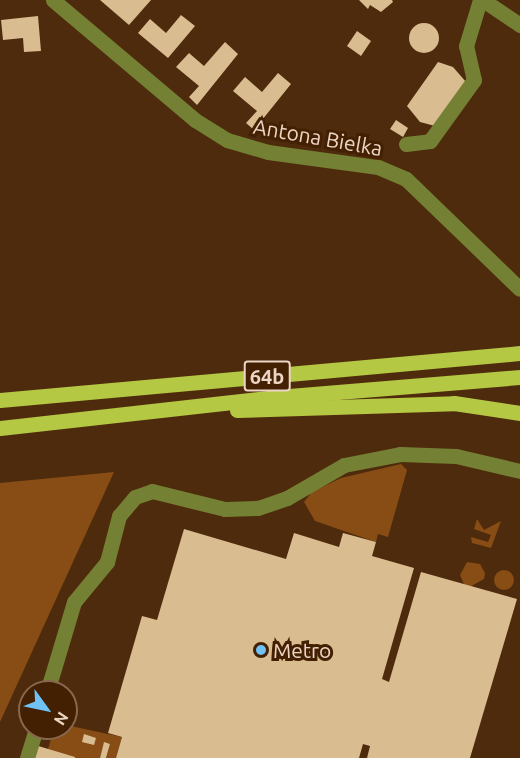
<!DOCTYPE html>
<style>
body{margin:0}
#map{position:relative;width:520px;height:758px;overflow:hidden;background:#4e2b0c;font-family:Ubuntu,sans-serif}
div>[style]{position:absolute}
.green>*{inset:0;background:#884c15}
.round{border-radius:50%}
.building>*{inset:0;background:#d9bc90}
.minor>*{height:15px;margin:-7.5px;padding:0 7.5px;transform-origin:7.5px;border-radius:7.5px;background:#748033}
.major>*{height:15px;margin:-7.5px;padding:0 7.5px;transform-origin:7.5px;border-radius:7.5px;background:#b4c844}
.dots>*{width:16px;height:16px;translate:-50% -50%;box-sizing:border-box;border:3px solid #432001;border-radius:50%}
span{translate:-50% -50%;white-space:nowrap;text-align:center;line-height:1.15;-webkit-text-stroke:6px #432001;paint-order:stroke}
.shield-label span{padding:2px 4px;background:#432001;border:2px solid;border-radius:4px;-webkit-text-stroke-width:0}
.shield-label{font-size:20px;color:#ecd5c5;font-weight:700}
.street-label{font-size:21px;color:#ecd5c5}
.poi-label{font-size:21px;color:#ecd5c5}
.left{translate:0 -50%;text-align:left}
.north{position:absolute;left:18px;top:680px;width:60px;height:60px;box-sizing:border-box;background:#432001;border:2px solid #87684f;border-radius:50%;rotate:123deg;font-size:16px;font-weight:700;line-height:24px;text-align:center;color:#ecd5c5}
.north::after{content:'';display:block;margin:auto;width:21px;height:27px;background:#70c1f4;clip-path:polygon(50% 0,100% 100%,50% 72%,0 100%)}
</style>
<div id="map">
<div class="green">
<div style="clip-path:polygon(401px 464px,407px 470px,388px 537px,378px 534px,376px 542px,315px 521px,304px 502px,312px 492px,341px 478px)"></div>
<div style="clip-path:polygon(114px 472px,0 722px,0 483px)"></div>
<div style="clip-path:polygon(477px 519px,484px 530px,501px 521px,491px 548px,472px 543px,471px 537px,488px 542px,491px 535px,474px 529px)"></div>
<div style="clip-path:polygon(467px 562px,480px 564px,485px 573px,484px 579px,466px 589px,460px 575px)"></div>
<div class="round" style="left:494px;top:570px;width:20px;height:20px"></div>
<div style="clip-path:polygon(66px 725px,122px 737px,116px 758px,106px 758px,110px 744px,104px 743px,100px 758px,73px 758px,48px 749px,54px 728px)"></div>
</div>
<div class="building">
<div style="clip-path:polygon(100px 0,151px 0,129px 25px)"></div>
<div style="clip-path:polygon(359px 0,392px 0,393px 2px,381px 12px,370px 5px,368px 9px)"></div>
<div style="clip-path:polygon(181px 15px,195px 26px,168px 58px,138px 33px,150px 19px,166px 33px)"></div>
<div style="clip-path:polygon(38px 16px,41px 51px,24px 52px,23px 38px,3px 40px,1px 20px)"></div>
<div class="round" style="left:409px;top:23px;width:30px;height:30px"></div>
<div style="clip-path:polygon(357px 31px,371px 41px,361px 56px,347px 46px)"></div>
<div style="clip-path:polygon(225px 42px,238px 54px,197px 105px,189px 97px,199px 86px,176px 67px,189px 53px,204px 66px)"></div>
<div style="clip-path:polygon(438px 62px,453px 67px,466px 82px,435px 126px,420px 122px,407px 106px)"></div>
<div style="clip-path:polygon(278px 73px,291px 84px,254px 130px,246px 123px,257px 111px,233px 91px,245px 77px,262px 92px)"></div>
<div style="clip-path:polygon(396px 120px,408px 128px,403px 137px,390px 129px)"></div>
<div style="clip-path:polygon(184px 529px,286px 559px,294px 533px,339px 547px,343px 533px,376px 542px,372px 556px,414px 568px,382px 679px,389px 682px,421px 572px,517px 599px,470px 758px,367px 758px,370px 746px,363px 744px,359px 758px,116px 758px,122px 737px,108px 733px,142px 616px,157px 620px)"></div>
<div style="clip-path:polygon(84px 734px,96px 738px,94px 745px,82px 742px)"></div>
<div style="clip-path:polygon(104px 742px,110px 744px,106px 758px,100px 758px)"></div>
<div style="clip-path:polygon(35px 745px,75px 757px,75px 758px,32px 758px)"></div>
</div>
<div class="minor">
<div style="left:53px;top:0;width:186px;rotate:40.2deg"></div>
<div style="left:195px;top:120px;width:38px;rotate:32deg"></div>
<div style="left:227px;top:140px;width:43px;rotate:16.3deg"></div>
<div style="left:268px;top:152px;width:111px;rotate:7.8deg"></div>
<div style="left:378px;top:167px;width:30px;rotate:23deg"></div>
<div style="left:406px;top:179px;width:158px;rotate:44deg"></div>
<div style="left:483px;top:0;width:45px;rotate:34deg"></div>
<div style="left:406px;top:144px;width:24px;rotate:-7deg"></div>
<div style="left:430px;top:141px;width:75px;rotate:-54.2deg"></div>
<div style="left:474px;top:80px;width:35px;rotate:-103deg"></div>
<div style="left:466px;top:46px;width:48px;rotate:-73.1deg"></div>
<div style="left:47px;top:692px;width:94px;rotate:-73.3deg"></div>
<div style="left:74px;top:602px;width:52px;rotate:-50.5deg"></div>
<div style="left:107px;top:562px;width:48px;rotate:-75.4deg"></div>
<div style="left:119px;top:516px;width:25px;rotate:-50deg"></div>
<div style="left:135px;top:497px;width:18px;rotate:-19deg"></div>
<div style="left:152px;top:491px;width:75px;rotate:13.9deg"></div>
<div style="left:225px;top:509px;width:33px;rotate:-2deg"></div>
<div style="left:258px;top:508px;width:31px;rotate:-19deg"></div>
<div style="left:287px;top:498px;width:66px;rotate:-30.1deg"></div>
<div style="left:344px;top:465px;width:57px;rotate:-11.1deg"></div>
<div style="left:400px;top:454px;width:56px;rotate:2deg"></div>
<div style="left:456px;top:456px;width:66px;rotate:13.2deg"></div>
<div style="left:27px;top:758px;width:31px;rotate:-73deg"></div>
</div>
<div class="major">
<div style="left:0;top:400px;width:522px;rotate:-5.16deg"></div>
<div style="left:237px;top:410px;width:217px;rotate:-1.8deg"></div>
<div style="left:454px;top:403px;width:67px;rotate:8.6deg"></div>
<div style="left:0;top:428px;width:279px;rotate:-6.4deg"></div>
<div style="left:277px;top:397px;width:244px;rotate:-4.7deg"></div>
</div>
<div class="dots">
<div style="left:261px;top:650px;background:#70c1f4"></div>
</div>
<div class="shield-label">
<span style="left:267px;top:376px">64b</span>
</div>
<div class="street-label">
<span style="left:318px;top:137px;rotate:10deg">Antona Bielka</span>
</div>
<div class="poi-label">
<span class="left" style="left:273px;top:650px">Metro</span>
</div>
<div class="north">N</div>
</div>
